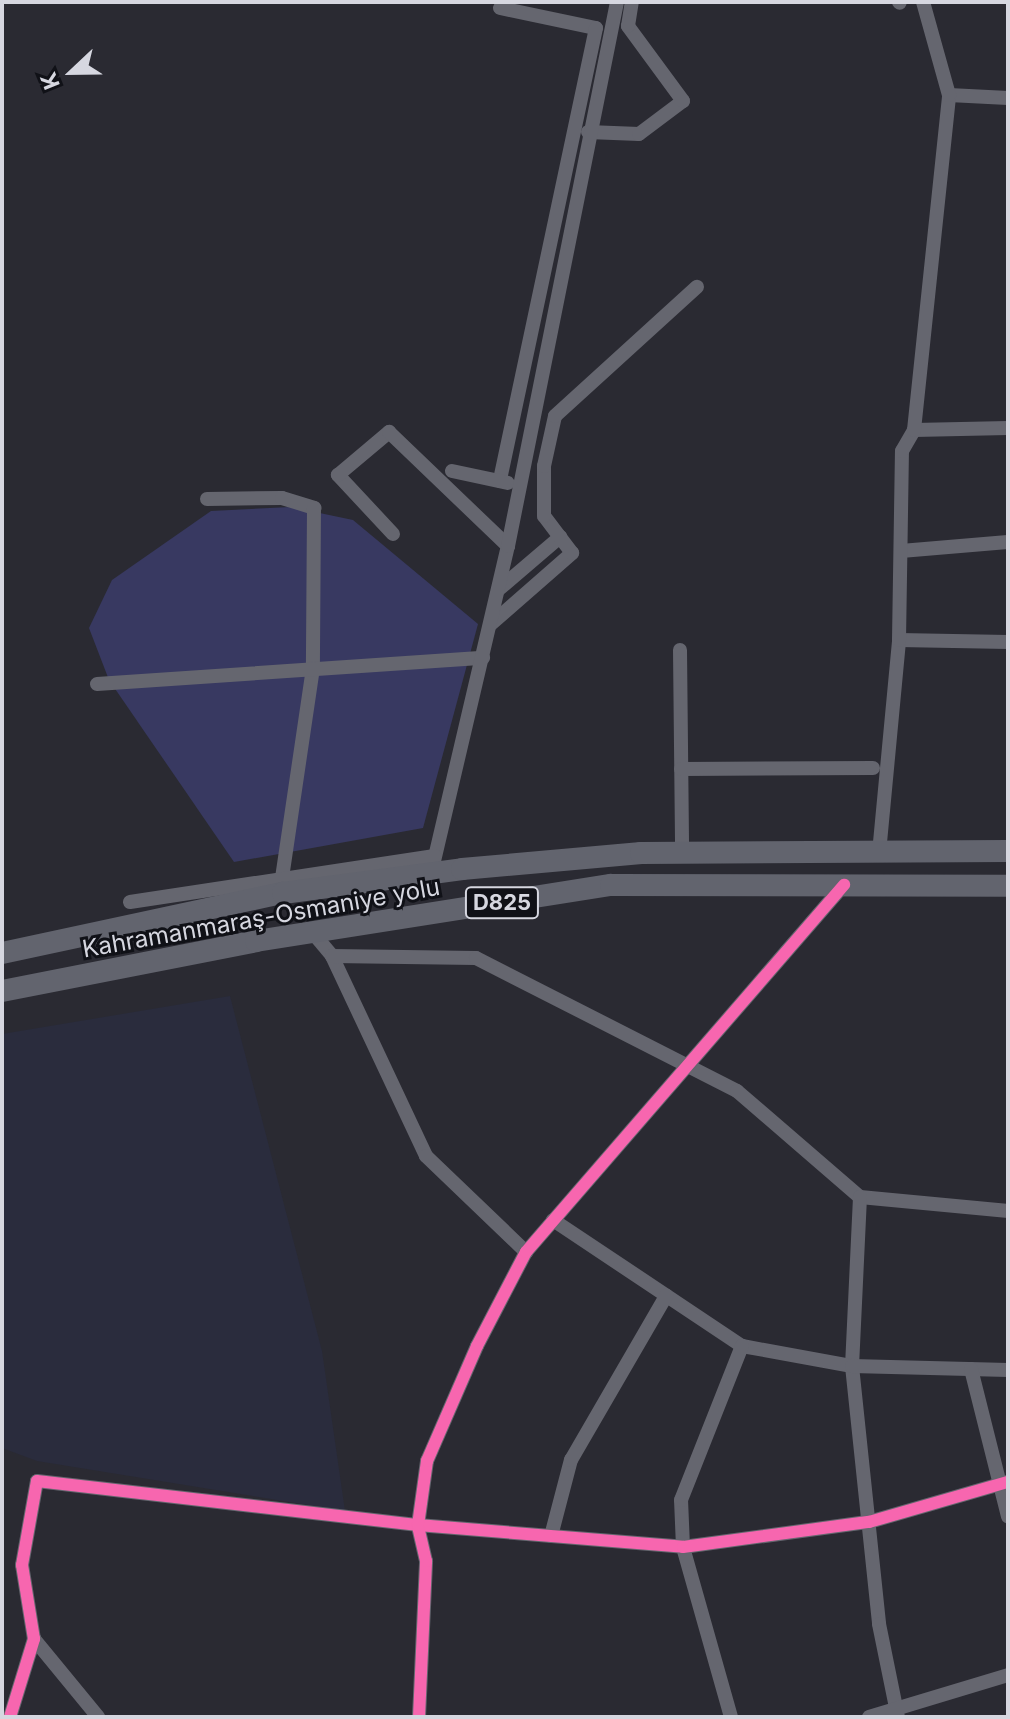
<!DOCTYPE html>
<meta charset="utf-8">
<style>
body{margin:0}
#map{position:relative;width:1010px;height:1719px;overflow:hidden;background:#2a2a32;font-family:Inter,sans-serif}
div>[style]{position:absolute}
.built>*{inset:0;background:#2a2c3d}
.green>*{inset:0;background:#383961}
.minor>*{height:14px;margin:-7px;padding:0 7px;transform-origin:7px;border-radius:7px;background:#65666f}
.highway>*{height:22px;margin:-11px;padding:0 11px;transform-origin:11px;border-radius:11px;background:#62646e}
.cycleway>*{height:12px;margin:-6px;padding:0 6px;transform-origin:6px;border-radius:6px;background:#f766af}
span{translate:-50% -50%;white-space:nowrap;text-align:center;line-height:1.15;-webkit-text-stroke:6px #101117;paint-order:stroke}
.shield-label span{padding:2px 6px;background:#101117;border:2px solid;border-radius:6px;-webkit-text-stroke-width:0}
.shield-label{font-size:22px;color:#d6d7e0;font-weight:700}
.street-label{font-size:24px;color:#d6d7e0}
.frame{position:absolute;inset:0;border:4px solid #d6d7e0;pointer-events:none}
.north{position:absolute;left:32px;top:32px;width:80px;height:80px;-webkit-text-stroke:6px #101117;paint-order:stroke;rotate:248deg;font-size:22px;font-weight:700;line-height:32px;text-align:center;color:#d6d7e0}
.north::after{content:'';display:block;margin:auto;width:28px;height:36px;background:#d6d7e0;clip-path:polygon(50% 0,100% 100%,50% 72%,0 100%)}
</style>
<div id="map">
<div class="built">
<div style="clip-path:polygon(230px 996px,322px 1351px,345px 1511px,37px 1461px,2px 1448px,2px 1034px)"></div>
</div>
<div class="green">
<div style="clip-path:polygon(291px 507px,353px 520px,478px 624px,423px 828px,234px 862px,109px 680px,89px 628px,112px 580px,211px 511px)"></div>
</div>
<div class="minor">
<div style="left:899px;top:2px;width:1px;rotate:45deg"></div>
<div style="left:500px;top:8px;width:98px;rotate:11.8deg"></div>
<div style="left:596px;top:28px;width:463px;rotate:102deg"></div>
<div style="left:949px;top:95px;width:59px;rotate:2.9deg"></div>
<div style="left:588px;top:132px;width:51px;rotate:2.2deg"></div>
<div style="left:639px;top:134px;width:55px;rotate:-36.9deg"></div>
<div style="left:683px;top:101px;width:93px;rotate:-126.3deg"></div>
<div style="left:628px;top:26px;width:24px;rotate:-81deg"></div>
<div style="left:914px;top:430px;width:94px;rotate:-1.2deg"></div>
<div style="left:452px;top:471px;width:57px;rotate:12.1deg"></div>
<div style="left:207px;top:499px;width:75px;rotate:-0.8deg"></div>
<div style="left:282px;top:498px;width:34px;rotate:17deg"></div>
<div style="left:314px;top:508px;width:160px;rotate:90.4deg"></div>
<div style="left:313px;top:668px;width:213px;rotate:98.4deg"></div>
<div style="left:393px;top:534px;width:81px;rotate:-133deg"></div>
<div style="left:338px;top:475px;width:67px;rotate:-40.1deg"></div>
<div style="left:389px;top:432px;width:165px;rotate:43.8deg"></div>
<div style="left:901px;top:551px;width:107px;rotate:-4.8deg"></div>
<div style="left:498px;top:590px;width:82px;rotate:-40.5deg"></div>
<div style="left:491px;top:624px;width:108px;rotate:-41.2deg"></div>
<div style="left:572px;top:553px;width:46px;rotate:-127.1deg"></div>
<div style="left:544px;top:516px;width:50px;rotate:-90deg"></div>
<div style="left:544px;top:466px;width:51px;rotate:-77.6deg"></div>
<div style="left:555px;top:416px;width:192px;rotate:-42.3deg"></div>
<div style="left:899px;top:640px;width:109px;rotate:1.1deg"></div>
<div style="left:680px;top:650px;width:203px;rotate:89.4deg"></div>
<div style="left:97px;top:684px;width:387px;rotate:-3.9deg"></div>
<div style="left:681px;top:769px;width:192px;rotate:-0.3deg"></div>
<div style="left:879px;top:853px;width:214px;rotate:-84.6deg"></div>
<div style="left:899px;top:640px;width:189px;rotate:-89.1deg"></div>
<div style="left:902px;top:451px;width:24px;rotate:-60deg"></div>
<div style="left:914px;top:430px;width:337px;rotate:-84deg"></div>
<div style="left:949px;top:95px;width:97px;rotate:-105.6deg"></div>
<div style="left:431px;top:874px;width:337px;rotate:-76.8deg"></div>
<div style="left:508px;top:546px;width:555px;rotate:-78.67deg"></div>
<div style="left:130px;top:902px;width:308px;rotate:-8.6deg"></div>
<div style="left:313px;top:933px;width:30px;rotate:50deg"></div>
<div style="left:332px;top:956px;width:221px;rotate:64.8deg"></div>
<div style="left:426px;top:1156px;width:139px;rotate:43.8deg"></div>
<div style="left:332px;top:956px;width:144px;rotate:0.8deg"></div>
<div style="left:476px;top:958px;width:293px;rotate:27deg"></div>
<div style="left:737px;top:1091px;width:162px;rotate:40.8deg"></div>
<div style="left:860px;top:1197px;width:149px;rotate:5.4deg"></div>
<div style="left:860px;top:1197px;width:169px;rotate:92.7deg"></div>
<div style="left:852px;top:1366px;width:259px;rotate:84deg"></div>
<div style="left:879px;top:1624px;width:95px;rotate:78.5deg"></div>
<div style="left:553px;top:1220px;width:227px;rotate:33.7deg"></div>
<div style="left:742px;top:1346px;width:112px;rotate:10.3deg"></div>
<div style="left:852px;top:1366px;width:156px;rotate:1.5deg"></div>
<div style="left:971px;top:1369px;width:152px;rotate:75.9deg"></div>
<div style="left:551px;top:1536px;width:79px;rotate:-75.3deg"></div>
<div style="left:571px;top:1460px;width:190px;rotate:-59.9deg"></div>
<div style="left:34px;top:1639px;width:101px;rotate:50.6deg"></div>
<div style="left:10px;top:1717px;width:82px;rotate:-72.9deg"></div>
<div style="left:34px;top:1639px;width:75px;rotate:-99.2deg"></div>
<div style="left:22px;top:1565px;width:85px;rotate:-79.9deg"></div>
<div style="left:37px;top:1481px;width:384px;rotate:6.6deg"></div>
<div style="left:418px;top:1525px;width:266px;rotate:4.7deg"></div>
<div style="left:683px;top:1547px;width:188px;rotate:-7.7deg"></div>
<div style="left:869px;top:1522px;width:145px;rotate:-16.1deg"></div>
<div style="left:419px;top:1717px;width:156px;rotate:-87.4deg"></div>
<div style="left:426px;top:1561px;width:37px;rotate:-103deg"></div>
<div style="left:418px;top:1525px;width:65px;rotate:-82deg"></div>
<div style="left:427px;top:1461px;width:125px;rotate:-66.5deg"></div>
<div style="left:477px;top:1346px;width:106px;rotate:-62.5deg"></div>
<div style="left:526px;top:1252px;width:486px;rotate:-49.1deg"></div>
<div style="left:731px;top:1717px;width:177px;rotate:-105.8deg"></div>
<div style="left:683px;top:1547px;width:47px;rotate:-92.4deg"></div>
<div style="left:681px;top:1500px;width:166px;rotate:-68.4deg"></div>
<div style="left:869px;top:1717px;width:145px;rotate:-16.8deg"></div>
</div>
<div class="highway">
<div style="left:2px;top:953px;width:287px;rotate:-12.1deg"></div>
<div style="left:283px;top:893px;width:181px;rotate:-7.6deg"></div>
<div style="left:462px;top:869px;width:180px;rotate:-5.1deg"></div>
<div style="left:641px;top:853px;width:367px;rotate:-0.3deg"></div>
<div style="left:2px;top:991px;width:259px;rotate:-11.1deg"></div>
<div style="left:256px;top:941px;width:359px;rotate:-9deg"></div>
<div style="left:611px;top:885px;width:397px;rotate:0.1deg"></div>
</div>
<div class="cycleway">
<div style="left:10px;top:1717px;width:82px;rotate:-72.9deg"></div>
<div style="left:34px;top:1639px;width:75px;rotate:-99.2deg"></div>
<div style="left:22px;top:1565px;width:85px;rotate:-79.9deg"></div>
<div style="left:37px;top:1481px;width:384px;rotate:6.6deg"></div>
<div style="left:418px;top:1525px;width:266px;rotate:4.7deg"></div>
<div style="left:683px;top:1547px;width:188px;rotate:-7.7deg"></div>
<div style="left:869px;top:1522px;width:145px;rotate:-16.1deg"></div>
<div style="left:419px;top:1717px;width:156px;rotate:-87.4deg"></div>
<div style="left:426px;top:1561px;width:37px;rotate:-103deg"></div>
<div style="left:418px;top:1525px;width:65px;rotate:-82deg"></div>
<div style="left:427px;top:1461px;width:125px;rotate:-66.5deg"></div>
<div style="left:477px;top:1346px;width:106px;rotate:-62.5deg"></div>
<div style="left:526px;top:1252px;width:486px;rotate:-49.1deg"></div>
</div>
<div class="shield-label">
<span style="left:502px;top:903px">D825</span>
</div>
<div class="street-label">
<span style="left:261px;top:918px;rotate:-10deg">Kahramanmaraş-Osmaniye yolu</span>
</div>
<div class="frame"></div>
<div class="north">K</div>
</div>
